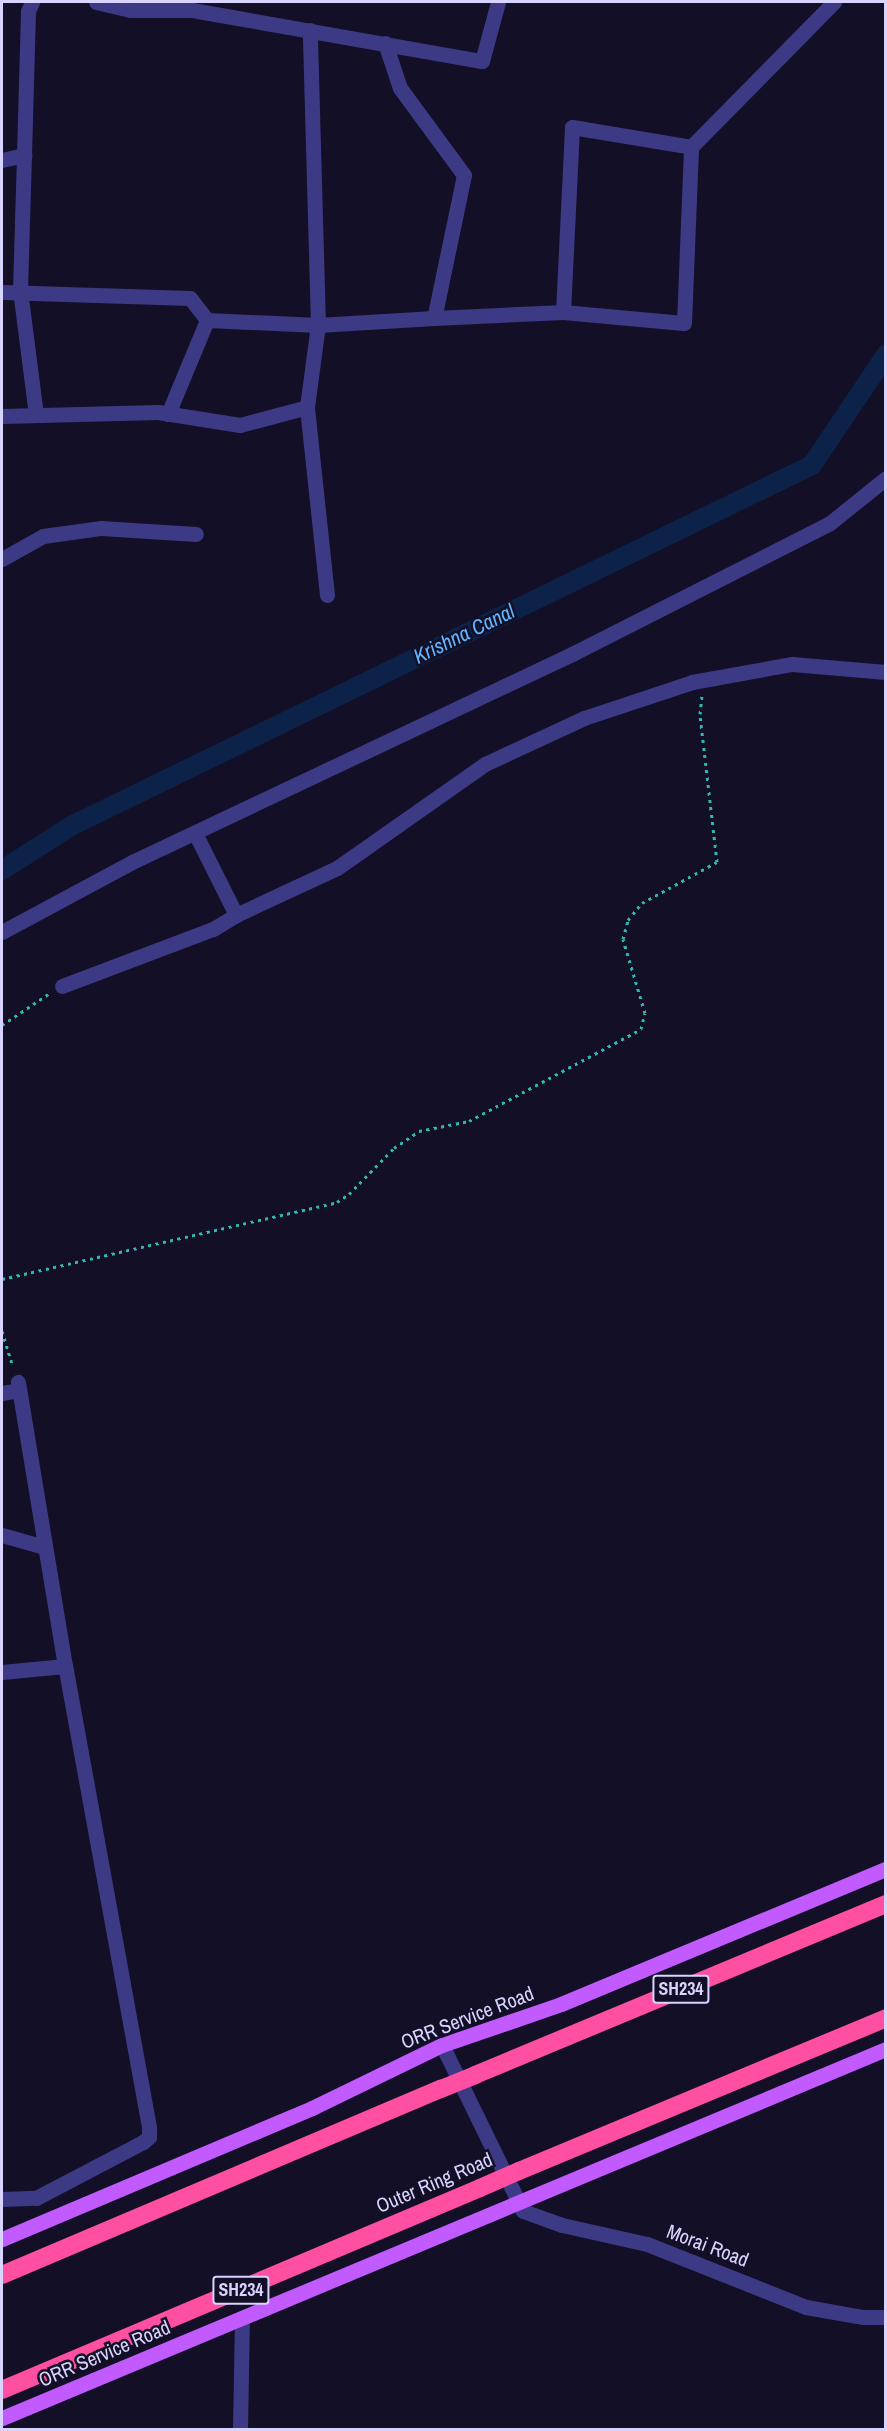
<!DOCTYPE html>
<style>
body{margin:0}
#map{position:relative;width:887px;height:2431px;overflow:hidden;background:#130f26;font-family:"Archivo Narrow",sans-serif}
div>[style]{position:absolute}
.canal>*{height:20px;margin:-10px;padding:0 10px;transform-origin:10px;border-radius:10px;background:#0c2248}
.path>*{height:3px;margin-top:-1.5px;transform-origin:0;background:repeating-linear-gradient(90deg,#2fb8b0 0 3px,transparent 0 7.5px)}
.minor>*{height:15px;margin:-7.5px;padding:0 7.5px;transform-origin:7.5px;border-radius:7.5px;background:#3d3a85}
.major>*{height:15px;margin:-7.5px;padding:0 7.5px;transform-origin:7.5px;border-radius:7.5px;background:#c25bff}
.highway>*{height:18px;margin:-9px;padding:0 9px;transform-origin:9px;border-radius:9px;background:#ff4fa3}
.highway-bridge>*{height:18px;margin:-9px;padding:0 9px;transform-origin:9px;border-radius:9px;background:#ff4fa3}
span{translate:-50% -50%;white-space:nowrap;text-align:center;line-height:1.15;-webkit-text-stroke:5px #130f26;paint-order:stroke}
.shield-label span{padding:2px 4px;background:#130f26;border:2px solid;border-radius:4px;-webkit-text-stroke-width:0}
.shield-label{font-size:18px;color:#d9d4ff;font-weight:700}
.street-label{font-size:20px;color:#d9d4ff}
.water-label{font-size:21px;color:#62b6ff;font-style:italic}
.frame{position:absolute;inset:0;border:3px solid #d9d4ff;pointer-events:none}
</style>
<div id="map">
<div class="canal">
<div style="left:2px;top:870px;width:82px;rotate:-32.5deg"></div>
<div style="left:71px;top:826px;width:824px;rotate:-25.97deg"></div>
<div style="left:812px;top:465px;width:133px;rotate:-56.1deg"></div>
</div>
<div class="path">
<div style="left:2px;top:1025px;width:58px;rotate:-33.7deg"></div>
<div style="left:2px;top:1279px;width:344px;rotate:-12.9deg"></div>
<div style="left:337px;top:1202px;width:14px;rotate:-34deg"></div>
<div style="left:349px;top:1194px;width:64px;rotate:-45.6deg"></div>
<div style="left:394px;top:1148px;width:30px;rotate:-34deg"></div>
<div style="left:419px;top:1131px;width:51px;rotate:-11.3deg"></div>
<div style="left:469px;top:1121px;width:195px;rotate:-28.1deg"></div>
<div style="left:641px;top:1029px;width:16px;rotate:-76deg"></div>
<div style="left:645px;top:1013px;width:77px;rotate:-106.6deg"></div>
<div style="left:623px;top:939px;width:20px;rotate:-75deg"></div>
<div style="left:628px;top:920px;width:22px;rotate:-51deg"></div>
<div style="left:642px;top:903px;width:85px;rotate:-28.7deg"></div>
<div style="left:717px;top:862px;width:149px;rotate:-96.6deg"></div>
<div style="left:700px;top:714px;width:18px;rotate:-84deg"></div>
<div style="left:2px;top:1331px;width:37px;rotate:73deg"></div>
</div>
<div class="minor">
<div style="left:96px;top:2px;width:35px;rotate:13deg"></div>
<div style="left:130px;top:10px;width:62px"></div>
<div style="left:192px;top:10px;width:294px;rotate:10deg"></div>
<div style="left:482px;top:61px;width:61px;rotate:-74.8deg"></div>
<div style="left:385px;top:43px;width:47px;rotate:71.6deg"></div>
<div style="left:400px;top:88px;width:108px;rotate:53.7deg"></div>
<div style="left:464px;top:175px;width:146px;rotate:101.8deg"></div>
<div style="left:434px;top:318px;width:129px;rotate:-2.7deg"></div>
<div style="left:563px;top:312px;width:185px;rotate:-87.2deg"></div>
<div style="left:572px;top:127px;width:121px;rotate:9.5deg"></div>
<div style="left:691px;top:147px;width:204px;rotate:-45.4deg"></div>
<div style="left:24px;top:155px;width:135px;rotate:91.7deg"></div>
<div style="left:20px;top:290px;width:126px;rotate:82.7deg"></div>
<div style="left:2px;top:160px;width:23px;rotate:-13deg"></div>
<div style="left:24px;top:155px;width:144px;rotate:-88.4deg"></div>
<div style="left:28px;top:11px;width:10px;rotate:-66deg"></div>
<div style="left:2px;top:292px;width:188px;rotate:1.8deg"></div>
<div style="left:190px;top:298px;width:28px;rotate:52deg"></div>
<div style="left:207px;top:320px;width:111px;rotate:2.6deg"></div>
<div style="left:318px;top:325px;width:295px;rotate:-91.6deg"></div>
<div style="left:563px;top:312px;width:121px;rotate:5.2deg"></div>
<div style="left:684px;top:323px;width:176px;rotate:-87.7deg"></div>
<div style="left:168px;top:414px;width:102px;rotate:-67.5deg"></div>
<div style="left:2px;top:416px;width:156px;rotate:-1.5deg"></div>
<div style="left:158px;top:412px;width:83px;rotate:9deg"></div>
<div style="left:240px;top:425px;width:69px;rotate:-15deg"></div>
<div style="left:2px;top:559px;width:47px;rotate:-29.3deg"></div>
<div style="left:43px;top:536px;width:59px;rotate:-7.9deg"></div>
<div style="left:101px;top:528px;width:95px;rotate:3.6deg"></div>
<div style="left:327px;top:595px;width:189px;rotate:-96.1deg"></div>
<div style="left:307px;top:407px;width:83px;rotate:-82.4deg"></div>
<div style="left:318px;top:325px;width:116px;rotate:-3.5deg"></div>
<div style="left:195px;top:833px;width:92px;rotate:63.4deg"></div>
<div style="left:236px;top:915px;width:111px;rotate:-25deg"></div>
<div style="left:337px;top:868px;width:181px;rotate:-35.1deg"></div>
<div style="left:485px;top:764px;width:109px;rotate:-24.9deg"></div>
<div style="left:584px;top:718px;width:114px;rotate:-18.4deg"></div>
<div style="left:692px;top:682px;width:102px;rotate:-10.2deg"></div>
<div style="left:792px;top:664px;width:94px;rotate:4.9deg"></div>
<div style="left:2px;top:932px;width:148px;rotate:-28.3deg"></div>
<div style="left:132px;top:862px;width:487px;rotate:-25.3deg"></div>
<div style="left:572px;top:654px;width:289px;rotate:-26.9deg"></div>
<div style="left:830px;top:523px;width:72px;rotate:-38.8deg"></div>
<div style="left:62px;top:986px;width:161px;rotate:-20.7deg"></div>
<div style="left:213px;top:929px;width:27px;rotate:-31deg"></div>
<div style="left:2px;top:1393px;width:17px;rotate:-10deg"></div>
<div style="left:2px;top:1535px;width:44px;rotate:15.9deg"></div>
<div style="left:2px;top:1672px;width:63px;rotate:-5.4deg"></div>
<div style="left:442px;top:2045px;width:185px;rotate:64deg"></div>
<div style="left:523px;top:2211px;width:41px;rotate:19.7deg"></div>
<div style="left:562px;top:2225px;width:87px;rotate:12.6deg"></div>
<div style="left:647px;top:2244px;width:171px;rotate:21.6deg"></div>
<div style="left:806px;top:2307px;width:58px;rotate:10deg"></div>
<div style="left:863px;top:2317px;width:23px"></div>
<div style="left:2px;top:2199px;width:34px;rotate:-2deg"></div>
<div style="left:36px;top:2198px;width:121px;rotate:-27.6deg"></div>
<div style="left:143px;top:2142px;width:8px;rotate:-40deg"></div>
<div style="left:149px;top:2137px;width:10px;rotate:-90deg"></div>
<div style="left:149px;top:2127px;width:469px;rotate:-100.3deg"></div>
<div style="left:65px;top:1666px;width:288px;rotate:-99.4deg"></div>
<div style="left:240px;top:2430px;width:111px;rotate:-89deg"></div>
</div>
<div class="major">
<div style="left:2px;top:2239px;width:337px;rotate:-22.9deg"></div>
<div style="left:312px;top:2108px;width:144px;rotate:-25.9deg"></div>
<div style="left:442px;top:2045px;width:126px;rotate:-19deg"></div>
<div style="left:561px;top:2004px;width:352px;rotate:-22.6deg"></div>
<div style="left:2px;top:2418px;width:958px;rotate:-22.66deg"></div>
</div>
<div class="highway">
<div style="left:475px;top:2075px;width:445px;rotate:-22.6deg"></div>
<div style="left:519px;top:2171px;width:398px;rotate:-22.6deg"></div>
<div style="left:2px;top:2275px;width:477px;rotate:-23deg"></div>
<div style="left:2px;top:2390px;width:519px;rotate:-22.91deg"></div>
</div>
<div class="highway-bridge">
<div style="left:441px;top:2089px;width:37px;rotate:-22deg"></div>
<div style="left:480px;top:2188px;width:43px;rotate:-23.6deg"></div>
</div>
<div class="shield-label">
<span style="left:681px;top:1989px">SH234</span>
<span style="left:241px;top:2290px">SH234</span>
</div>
<div class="street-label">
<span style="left:467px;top:2017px;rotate:-21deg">ORR Service Road</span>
<span style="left:434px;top:2182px;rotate:-23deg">Outer Ring Road</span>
<span style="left:708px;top:2245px;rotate:21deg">Morai Road</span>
<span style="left:104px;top:2353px;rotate:-23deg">ORR Service Road</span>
</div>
<div class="water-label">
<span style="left:464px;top:634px;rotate:-26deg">Krishna Canal</span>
</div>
<div class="frame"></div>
</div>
